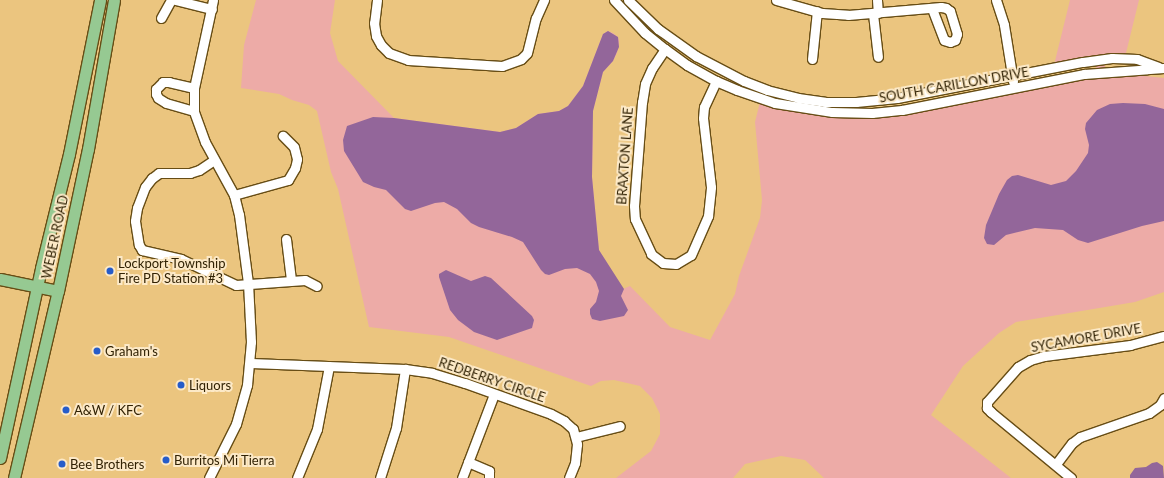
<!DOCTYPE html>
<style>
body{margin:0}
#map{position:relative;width:1164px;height:478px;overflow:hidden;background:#ebc57f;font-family:Lato,sans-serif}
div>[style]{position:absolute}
.green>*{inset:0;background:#edaba7}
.water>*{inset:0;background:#93669a}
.roads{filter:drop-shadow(1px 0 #674d15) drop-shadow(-1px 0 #674d15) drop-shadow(0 1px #674d15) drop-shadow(0 -1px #674d15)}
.minor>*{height:9px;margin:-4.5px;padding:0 4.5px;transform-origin:4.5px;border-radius:4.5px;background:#fff}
.major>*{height:11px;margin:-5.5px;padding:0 5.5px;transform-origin:5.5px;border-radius:5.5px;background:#96c992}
.dots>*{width:11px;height:11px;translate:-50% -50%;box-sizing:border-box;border:2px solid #fce9c7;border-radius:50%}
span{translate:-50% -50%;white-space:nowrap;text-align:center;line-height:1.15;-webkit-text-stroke:4px #fce9c7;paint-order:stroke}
.street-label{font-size:13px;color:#312204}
.poi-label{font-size:13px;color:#312204}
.left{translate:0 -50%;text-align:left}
</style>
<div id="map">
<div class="green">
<div style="clip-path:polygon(256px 0,335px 0,330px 33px,338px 61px,394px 118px,500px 132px,516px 128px,538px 114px,559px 111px,568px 106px,583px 86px,603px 34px,608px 31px,613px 33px,618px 37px,619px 41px,617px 53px,613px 61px,603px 72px,593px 111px,592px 122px,593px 137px,592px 177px,599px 250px,623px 289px,630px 286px,670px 327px,710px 340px,735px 294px,739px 276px,760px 218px,762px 200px,755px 122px,760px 102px,793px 111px,823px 115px,912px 112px,1097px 77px,1095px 56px,1054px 65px,1070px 0,1139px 0,1126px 53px,1105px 55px,1105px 76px,1126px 74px,1164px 78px,1164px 292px,1135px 302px,1016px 322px,999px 333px,963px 366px,931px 415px,1011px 478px,824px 478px,805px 460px,781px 456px,745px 464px,733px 478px,616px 478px,651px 451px,660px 434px,660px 414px,652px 398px,640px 386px,614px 380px,601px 381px,591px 386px,449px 337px,369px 327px,338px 189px,331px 172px,317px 111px,309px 105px,292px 100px,279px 94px,241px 88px,244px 45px)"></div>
</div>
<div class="water">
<div style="clip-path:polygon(608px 31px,618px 37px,619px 47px,613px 61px,603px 72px,593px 111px,592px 177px,599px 250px,624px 289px,621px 296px,628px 310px,624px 316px,600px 321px,592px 319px,590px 314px,590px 309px,596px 302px,599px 291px,596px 282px,590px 274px,577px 268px,565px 269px,549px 275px,545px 274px,541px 270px,523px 242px,512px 237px,479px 227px,471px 223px,457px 209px,444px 202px,435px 203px,411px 211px,405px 209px,386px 190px,374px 187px,363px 182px,344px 151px,343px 140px,347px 126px,373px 117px,394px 118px,500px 132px,516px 128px,538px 114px,559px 111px,568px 106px,583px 86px,603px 34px)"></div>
<div style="clip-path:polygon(1123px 103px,1145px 104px,1164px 109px,1164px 221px,1142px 226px,1088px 243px,1078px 240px,1063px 230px,1035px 228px,1006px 235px,994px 245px,987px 244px,984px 238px,986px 225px,999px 194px,1007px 180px,1012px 176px,1018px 175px,1051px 185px,1066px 181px,1076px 171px,1088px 153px,1089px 145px,1085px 129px,1086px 123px,1097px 110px,1110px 104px)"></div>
<div style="clip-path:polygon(446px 270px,471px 281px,485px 276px,491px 278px,532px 316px,534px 320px,532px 328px,497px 340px,474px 332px,458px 320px,450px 310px,439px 277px,439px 274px)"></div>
<div style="clip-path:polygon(1157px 462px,1163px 466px,1164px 478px,1130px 478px,1130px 475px,1135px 468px,1146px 467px,1152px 463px)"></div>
</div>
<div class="roads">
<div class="minor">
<div style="left:175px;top:0;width:38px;rotate:14deg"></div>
<div style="left:377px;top:0;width:23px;rotate:97deg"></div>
<div style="left:374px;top:23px;width:13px;rotate:81deg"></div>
<div style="left:376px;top:36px;width:10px;rotate:61deg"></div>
<div style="left:381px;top:45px;width:11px;rotate:45deg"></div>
<div style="left:389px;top:53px;width:20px;rotate:20deg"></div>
<div style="left:408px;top:60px;width:94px;rotate:3.7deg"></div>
<div style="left:502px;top:66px;width:20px;rotate:-20deg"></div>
<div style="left:521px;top:59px;width:8px;rotate:-45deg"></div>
<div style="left:527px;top:53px;width:36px;rotate:-76deg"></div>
<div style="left:536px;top:18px;width:20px;rotate:-66deg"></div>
<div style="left:614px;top:0;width:45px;rotate:46.8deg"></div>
<div style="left:645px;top:33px;width:26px;rotate:39deg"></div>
<div style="left:665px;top:49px;width:27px;rotate:36deg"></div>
<div style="left:687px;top:65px;width:33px;rotate:29deg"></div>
<div style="left:716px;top:81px;width:23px;rotate:23deg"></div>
<div style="left:737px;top:90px;width:40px;rotate:18.9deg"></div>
<div style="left:775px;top:103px;width:58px;rotate:9deg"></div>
<div style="left:832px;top:112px;width:40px;rotate:1.4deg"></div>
<div style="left:872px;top:113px;width:30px;rotate:-6deg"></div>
<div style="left:902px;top:110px;width:186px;rotate:-11.2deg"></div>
<div style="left:1084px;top:74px;width:80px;rotate:-4.3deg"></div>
<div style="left:628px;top:0;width:42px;rotate:44deg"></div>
<div style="left:658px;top:29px;width:47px;rotate:35.4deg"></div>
<div style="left:696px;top:56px;width:54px;rotate:27.5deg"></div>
<div style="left:744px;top:81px;width:25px;rotate:21deg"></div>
<div style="left:767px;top:90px;width:32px;rotate:14deg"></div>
<div style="left:798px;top:98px;width:27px;rotate:8deg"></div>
<div style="left:825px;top:102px;width:31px"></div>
<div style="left:856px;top:102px;width:41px;rotate:-5.6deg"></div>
<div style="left:897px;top:98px;width:189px;rotate:-11deg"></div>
<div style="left:1083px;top:62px;width:29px;rotate:-8deg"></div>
<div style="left:1112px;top:58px;width:25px;rotate:2deg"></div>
<div style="left:1137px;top:59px;width:23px;rotate:20deg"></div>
<div style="left:776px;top:0;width:48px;rotate:15.8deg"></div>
<div style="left:822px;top:13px;width:26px;rotate:4deg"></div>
<div style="left:848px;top:15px;width:93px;rotate:-4.9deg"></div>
<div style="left:941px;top:7px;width:5px;rotate:11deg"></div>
<div style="left:946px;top:8px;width:5px;rotate:37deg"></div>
<div style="left:950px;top:11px;width:24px;rotate:73deg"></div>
<div style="left:957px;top:34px;width:6px;rotate:108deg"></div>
<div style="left:955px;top:40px;width:5px;rotate:158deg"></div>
<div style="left:950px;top:42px;width:6px;rotate:-162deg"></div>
<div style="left:944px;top:40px;width:34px;rotate:-111deg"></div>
<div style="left:877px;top:0;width:13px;rotate:86deg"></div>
<div style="left:996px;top:0;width:26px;rotate:72deg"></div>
<div style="left:1004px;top:25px;width:57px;rotate:80.9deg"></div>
<div style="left:873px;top:14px;width:43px;rotate:83.4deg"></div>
<div style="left:161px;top:18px;width:21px;rotate:-61deg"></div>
<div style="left:665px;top:49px;width:23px;rotate:124deg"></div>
<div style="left:652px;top:68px;width:17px;rotate:114deg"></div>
<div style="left:645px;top:84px;width:18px;rotate:99deg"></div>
<div style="left:642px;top:102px;width:104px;rotate:94.4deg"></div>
<div style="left:634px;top:206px;width:13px;rotate:86deg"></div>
<div style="left:635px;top:219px;width:38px;rotate:65deg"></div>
<div style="left:651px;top:254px;width:15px;rotate:37deg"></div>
<div style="left:663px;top:263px;width:13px;rotate:4deg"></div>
<div style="left:676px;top:264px;width:17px;rotate:-31deg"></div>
<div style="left:691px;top:255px;width:43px;rotate:-66.4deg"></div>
<div style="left:708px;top:216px;width:29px;rotate:-84deg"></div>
<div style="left:711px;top:187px;width:69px;rotate:-96.6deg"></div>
<div style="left:703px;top:118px;width:11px;rotate:-85deg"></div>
<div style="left:704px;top:107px;width:29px;rotate:-65deg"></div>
<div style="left:812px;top:59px;width:48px;rotate:-84.1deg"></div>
<div style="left:194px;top:88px;width:26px;rotate:-167deg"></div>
<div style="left:169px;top:82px;width:6px;rotate:180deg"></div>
<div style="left:163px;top:82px;width:10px;rotate:135deg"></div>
<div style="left:156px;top:89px;width:5px;rotate:90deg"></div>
<div style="left:156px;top:94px;width:4px;rotate:63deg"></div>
<div style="left:158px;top:98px;width:9px;rotate:32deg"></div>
<div style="left:166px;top:103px;width:29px;rotate:16deg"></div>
<div style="left:214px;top:160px;width:18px;rotate:146deg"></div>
<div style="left:199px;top:170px;width:9px;rotate:162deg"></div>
<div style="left:190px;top:173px;width:31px;rotate:180deg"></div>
<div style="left:159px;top:173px;width:9px;rotate:144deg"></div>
<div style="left:152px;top:178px;width:11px;rotate:128deg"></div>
<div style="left:145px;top:187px;width:22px;rotate:111deg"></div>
<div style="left:137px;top:208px;width:13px;rotate:99deg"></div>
<div style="left:135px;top:221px;width:24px;rotate:81deg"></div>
<div style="left:139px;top:245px;width:6px;rotate:59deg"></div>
<div style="left:142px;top:250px;width:40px;rotate:13deg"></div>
<div style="left:181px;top:259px;width:61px;rotate:25.3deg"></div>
<div style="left:236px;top:285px;width:69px;rotate:-4.1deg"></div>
<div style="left:305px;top:280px;width:13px;rotate:27deg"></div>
<div style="left:234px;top:195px;width:56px;rotate:-15.5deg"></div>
<div style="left:288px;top:180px;width:14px;rotate:-60deg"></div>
<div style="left:295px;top:168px;width:9px;rotate:-77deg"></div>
<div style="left:297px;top:159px;width:12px;rotate:-104deg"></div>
<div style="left:294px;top:147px;width:16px;rotate:-135deg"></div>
<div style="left:286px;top:239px;width:41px;rotate:83deg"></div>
<div style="left:251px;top:363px;width:154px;rotate:2.2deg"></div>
<div style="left:405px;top:369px;width:27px;rotate:8deg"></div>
<div style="left:432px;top:373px;width:34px;rotate:17deg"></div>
<div style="left:465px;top:383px;width:91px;rotate:19.8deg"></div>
<div style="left:551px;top:414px;width:15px;rotate:28deg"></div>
<div style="left:564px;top:421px;width:12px;rotate:42deg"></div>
<div style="left:573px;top:429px;width:16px;rotate:75deg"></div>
<div style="left:577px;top:444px;width:19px;rotate:96deg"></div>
<div style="left:575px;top:463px;width:16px;rotate:112deg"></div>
<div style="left:576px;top:437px;width:45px;rotate:-14deg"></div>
<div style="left:468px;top:462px;width:23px;rotate:23deg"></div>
<div style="left:489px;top:471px;width:7px;rotate:90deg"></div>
<div style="left:1056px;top:464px;width:26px;rotate:-53deg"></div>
<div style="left:1072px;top:443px;width:10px;rotate:-37deg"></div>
<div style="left:1080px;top:437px;width:73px;rotate:-19.2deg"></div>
<div style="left:1149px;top:413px;width:14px;rotate:-36deg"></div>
<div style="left:1160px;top:405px;width:8px;rotate:-60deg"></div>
<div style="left:209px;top:478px;width:60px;rotate:-63.4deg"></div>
<div style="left:236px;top:424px;width:41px;rotate:-74.2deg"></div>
<div style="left:247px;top:385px;width:43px;rotate:-84.7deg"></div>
<div style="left:251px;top:342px;width:59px;rotate:-92.9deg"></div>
<div style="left:248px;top:283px;width:69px;rotate:-97.5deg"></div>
<div style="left:239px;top:215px;width:21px;rotate:-104deg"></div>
<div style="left:234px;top:195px;width:60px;rotate:-118.7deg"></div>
<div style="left:205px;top:142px;width:33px;rotate:-110deg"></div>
<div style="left:194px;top:111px;width:23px;rotate:-90deg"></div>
<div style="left:194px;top:88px;width:90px;rotate:-77.8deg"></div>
<div style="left:297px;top:478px;width:53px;rotate:-67.8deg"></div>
<div style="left:317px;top:429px;width:64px;rotate:-79.2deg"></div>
<div style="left:380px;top:478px;width:52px;rotate:-72.3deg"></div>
<div style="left:396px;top:428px;width:60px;rotate:-81.3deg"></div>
<div style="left:462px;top:478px;width:90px;rotate:-69.1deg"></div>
<div style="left:1071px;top:478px;width:104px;rotate:-140.5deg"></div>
<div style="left:991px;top:412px;width:6px;rotate:-135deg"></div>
<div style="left:987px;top:408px;width:6px;rotate:-90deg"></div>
<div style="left:987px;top:402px;width:47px;rotate:-48.5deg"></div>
<div style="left:1018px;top:367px;width:14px;rotate:-30deg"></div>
<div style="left:1030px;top:360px;width:15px;rotate:-16deg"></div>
<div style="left:1044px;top:356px;width:87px;rotate:-7.3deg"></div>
<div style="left:1130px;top:345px;width:35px;rotate:-15deg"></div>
</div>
<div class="major">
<div style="left:0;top:279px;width:59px;rotate:11.7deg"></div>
<div style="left:0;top:458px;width:194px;rotate:-77.8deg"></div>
<div style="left:41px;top:268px;width:117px;rotate:-76.2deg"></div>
<div style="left:69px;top:154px;width:157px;rotate:-78.6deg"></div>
<div style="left:14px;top:478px;width:192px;rotate:-76.8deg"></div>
<div style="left:58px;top:291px;width:145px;rotate:-78.1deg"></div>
<div style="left:88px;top:149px;width:151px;rotate:-80.1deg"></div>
</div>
</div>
<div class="dots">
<div style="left:110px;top:271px;background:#265cc9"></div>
<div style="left:97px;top:351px;background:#265cc9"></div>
<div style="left:181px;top:385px;background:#265cc9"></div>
<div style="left:66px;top:410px;background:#265cc9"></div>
<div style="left:166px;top:460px;background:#265cc9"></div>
<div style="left:62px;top:464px;background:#265cc9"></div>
</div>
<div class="street-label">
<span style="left:954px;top:85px;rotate:-10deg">SOUTH CARILLON DRIVE</span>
<span style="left:625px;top:156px;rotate:-86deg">BRAXTON LANE</span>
<span style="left:55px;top:237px;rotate:-78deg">WEBER ROAD</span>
<span style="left:1086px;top:338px;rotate:-10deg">SYCAMORE DRIVE</span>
<span style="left:492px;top:380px;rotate:19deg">REDBERRY CIRCLE</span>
</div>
<div class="poi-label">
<span class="left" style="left:118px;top:271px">Lockport Township<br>Fire PD Station #3</span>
<span class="left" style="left:105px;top:351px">Graham's</span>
<span class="left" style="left:189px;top:385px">Liquors</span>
<span class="left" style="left:74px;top:410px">A&amp;W / KFC</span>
<span class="left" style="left:174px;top:460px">Burritos Mi Tierra</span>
<span class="left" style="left:70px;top:464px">Bee Brothers</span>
</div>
</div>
